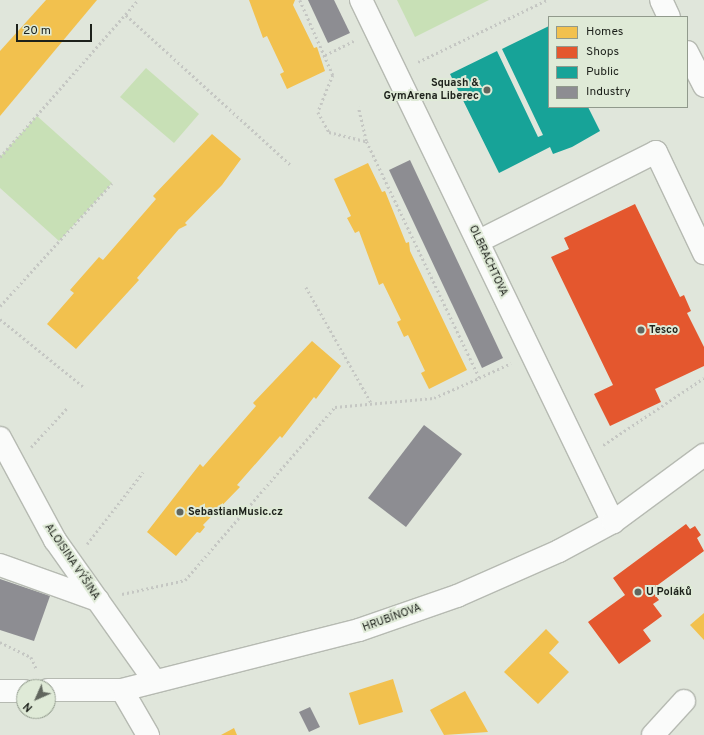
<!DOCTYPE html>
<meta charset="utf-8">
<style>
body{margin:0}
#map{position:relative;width:704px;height:735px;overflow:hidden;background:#e0e6db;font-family:Overpass,sans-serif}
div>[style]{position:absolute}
.green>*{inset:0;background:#c8e0b6}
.homes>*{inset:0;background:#f2c14e}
.shops>*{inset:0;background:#e4572e}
.public>*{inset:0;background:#17a398}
.industry>*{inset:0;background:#8d8d92}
.path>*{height:2.5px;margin-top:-1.25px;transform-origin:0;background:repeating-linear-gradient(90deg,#c5c7c3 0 2px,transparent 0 5px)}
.roads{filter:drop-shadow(1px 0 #b6bab2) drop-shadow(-1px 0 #b6bab2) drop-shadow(0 1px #b6bab2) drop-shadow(0 -1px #b6bab2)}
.minor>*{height:22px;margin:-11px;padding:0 11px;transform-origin:11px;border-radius:11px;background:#fafbfa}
.dots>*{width:11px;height:11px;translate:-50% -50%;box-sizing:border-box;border:2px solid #dfead7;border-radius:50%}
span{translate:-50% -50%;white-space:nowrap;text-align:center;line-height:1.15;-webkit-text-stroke:4px #dfead7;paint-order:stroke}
.poi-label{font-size:11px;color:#1d211b;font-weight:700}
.right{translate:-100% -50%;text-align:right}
.left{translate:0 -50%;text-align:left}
.street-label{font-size:11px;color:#1d211b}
.legend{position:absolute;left:548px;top:16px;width:140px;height:92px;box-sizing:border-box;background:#dfead7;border:1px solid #919a8c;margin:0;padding:5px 7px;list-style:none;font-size:12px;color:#1d211b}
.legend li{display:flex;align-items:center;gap:8px;height:20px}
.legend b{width:20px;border:1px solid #919a8c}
.north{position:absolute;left:16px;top:679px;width:40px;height:40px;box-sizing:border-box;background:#dfead7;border:1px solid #919a8c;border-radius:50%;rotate:225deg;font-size:11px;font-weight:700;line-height:16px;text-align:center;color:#1d211b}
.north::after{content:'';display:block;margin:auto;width:14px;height:18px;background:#61665e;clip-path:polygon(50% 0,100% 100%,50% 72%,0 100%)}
.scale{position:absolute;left:16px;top:24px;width:76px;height:18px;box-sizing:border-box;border:2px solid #1d211b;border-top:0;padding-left:5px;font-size:12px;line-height:14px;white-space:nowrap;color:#1d211b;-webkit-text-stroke:3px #dfead7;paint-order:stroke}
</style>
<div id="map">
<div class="green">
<div style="clip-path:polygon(397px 0,489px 0,415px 37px)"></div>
<div style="clip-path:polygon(146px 68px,199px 114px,174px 143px,120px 97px)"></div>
<div style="clip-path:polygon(37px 116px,112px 183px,59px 241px,0 188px,0 157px)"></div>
</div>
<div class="homes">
<div style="clip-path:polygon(46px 0,97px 0,0 116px,0 51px)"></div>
<div style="clip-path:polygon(249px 0,295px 0,293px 5px,314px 48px,317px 47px,325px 71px,287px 89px,280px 74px,284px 72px,267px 36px,263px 38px)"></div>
<div style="clip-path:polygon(212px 134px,241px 159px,222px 185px,185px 223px,187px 225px,179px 229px,137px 278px,139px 280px,76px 349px,47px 324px,74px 293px,70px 290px,99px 257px,103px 260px,156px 199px,153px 196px)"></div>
<div style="clip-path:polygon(368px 163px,382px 192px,385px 191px,406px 243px,409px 242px,410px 251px,467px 370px,429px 389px,421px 373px,425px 371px,408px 335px,404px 337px,397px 322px,401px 320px,383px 283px,379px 285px,359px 231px,355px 233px,347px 218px,351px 216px,334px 179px)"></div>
<div style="clip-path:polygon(312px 341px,341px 366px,316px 399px,314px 397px,282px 438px,280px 436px,237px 485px,240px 487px,203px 525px,205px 527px,200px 533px,197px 532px,176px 556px,147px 532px,200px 464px,203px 467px,256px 406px,253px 403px)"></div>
<div style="clip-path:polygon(704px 613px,704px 640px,690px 625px)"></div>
<div style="clip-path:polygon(546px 629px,559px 642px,549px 653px,569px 672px,538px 704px,504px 672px)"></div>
<div style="clip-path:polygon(393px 679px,403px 712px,359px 725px,349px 693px)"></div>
<div style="clip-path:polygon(465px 691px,488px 732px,444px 735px,430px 710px)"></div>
<div style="clip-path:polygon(234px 728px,237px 735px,221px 735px)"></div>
</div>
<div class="shops">
<div style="clip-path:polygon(635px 204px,680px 297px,684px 295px,691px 311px,687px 313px,704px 347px,704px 366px,655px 389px,661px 402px,610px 426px,594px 394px,613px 385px,551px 257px,569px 249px,564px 238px)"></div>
<div style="clip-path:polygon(686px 524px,690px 529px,695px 526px,701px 535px,697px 538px,704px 551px,651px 590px,659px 600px,653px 604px,662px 616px,643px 630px,651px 641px,619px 664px,588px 622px,625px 595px,613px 578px)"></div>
</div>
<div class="public">
<div style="clip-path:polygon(549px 26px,549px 107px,588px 107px,600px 131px,572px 147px,553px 154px,550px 147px,499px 173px,450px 74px,497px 51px,538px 137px,543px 135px,502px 49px)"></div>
</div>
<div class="industry">
<div style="clip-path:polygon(308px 0,334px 0,350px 33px,328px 43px)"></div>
<div style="clip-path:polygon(410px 160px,503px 358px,482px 368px,389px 170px)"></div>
<div style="clip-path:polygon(424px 425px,462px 454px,406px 527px,368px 498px)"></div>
<div style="clip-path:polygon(0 579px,50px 596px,34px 641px,0 630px)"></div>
<div style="clip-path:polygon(310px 707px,320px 727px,309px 732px,299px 712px)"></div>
</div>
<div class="path">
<div style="left:300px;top:0;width:82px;rotate:66.3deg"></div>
<div style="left:333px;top:75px;width:40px;rotate:112deg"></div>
<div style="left:318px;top:112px;width:23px;rotate:61deg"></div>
<div style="left:329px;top:132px;width:38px;rotate:14deg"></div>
<div style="left:126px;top:15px;width:223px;rotate:42.3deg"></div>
<div style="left:325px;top:55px;width:32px;rotate:-26deg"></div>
<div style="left:418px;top:62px;width:143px;rotate:-25.7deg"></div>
<div style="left:0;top:157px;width:209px;rotate:-48.7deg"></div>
<div style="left:306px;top:287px;width:134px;rotate:60.6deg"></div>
<div style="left:0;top:306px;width:166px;rotate:-47.7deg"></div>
<div style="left:0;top:319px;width:109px;rotate:39.1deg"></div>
<div style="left:479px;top:378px;width:35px;rotate:-25deg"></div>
<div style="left:603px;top:445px;width:121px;rotate:-33.6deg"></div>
<div style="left:31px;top:447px;width:53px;rotate:-47.3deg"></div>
<div style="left:87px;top:544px;width:91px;rotate:-52.1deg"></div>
<div style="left:122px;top:594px;width:65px;rotate:-12.5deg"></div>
<div style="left:185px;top:580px;width:229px;rotate:-49.1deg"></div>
<div style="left:335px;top:407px;width:99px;rotate:-5.2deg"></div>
<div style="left:434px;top:398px;width:49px;rotate:-24deg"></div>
<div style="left:479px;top:378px;width:263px;rotate:-115.5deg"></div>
<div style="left:366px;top:141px;width:35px;rotate:-103deg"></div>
<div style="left:0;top:642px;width:34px;rotate:26deg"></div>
<div style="left:31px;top:657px;width:14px;rotate:65deg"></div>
</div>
<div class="roads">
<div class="minor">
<div style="left:361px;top:0;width:580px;rotate:64.23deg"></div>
<div style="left:661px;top:0;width:19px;rotate:65deg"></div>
<div style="left:687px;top:52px;width:38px;rotate:63deg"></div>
<div style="left:479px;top:241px;width:198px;rotate:-26.7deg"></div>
<div style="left:656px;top:152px;width:112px;rotate:64.6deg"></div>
<div style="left:0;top:438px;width:116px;rotate:61.7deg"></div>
<div style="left:55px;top:540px;width:171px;rotate:54.7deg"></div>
<div style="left:0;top:565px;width:104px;rotate:19.7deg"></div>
<div style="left:48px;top:690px;width:74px"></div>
<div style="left:122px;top:690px;width:244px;rotate:-14.2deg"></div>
<div style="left:359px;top:630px;width:104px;rotate:-19.1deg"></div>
<div style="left:457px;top:596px;width:111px;rotate:-23.8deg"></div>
<div style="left:559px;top:551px;width:61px;rotate:-28.2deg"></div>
<div style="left:613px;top:522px;width:113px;rotate:-36.4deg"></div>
<div style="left:122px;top:690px;width:52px;rotate:60deg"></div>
<div style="left:0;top:691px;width:24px"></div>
<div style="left:653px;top:735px;width:46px;rotate:-47.6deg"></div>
</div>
</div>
<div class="dots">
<div style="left:487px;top:90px;background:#61665e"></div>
<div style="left:641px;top:330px;background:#61665e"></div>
<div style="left:180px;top:512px;background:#61665e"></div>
<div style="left:638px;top:592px;background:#61665e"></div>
</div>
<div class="poi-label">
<span class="right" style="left:479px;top:90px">Squash &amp;<br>GymArena Liberec</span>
<span class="left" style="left:649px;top:330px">Tesco</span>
<span class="left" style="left:188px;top:512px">SebastianMusic.cz</span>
<span class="left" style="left:646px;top:592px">U Poláků</span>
</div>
<div class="street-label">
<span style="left:488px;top:261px;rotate:65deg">OLBRACHTOVA</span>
<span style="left:72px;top:562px;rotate:56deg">ALOISINA VÝŠINA</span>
<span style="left:392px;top:618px;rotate:-20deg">HRUBÍNOVA</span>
</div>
<ul class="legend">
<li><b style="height:11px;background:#f2c14e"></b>Homes</li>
<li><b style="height:11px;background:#e4572e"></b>Shops</li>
<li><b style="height:11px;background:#17a398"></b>Public</li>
<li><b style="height:11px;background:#8d8d92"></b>Industry</li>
</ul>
<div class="north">N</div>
<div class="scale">20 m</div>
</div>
